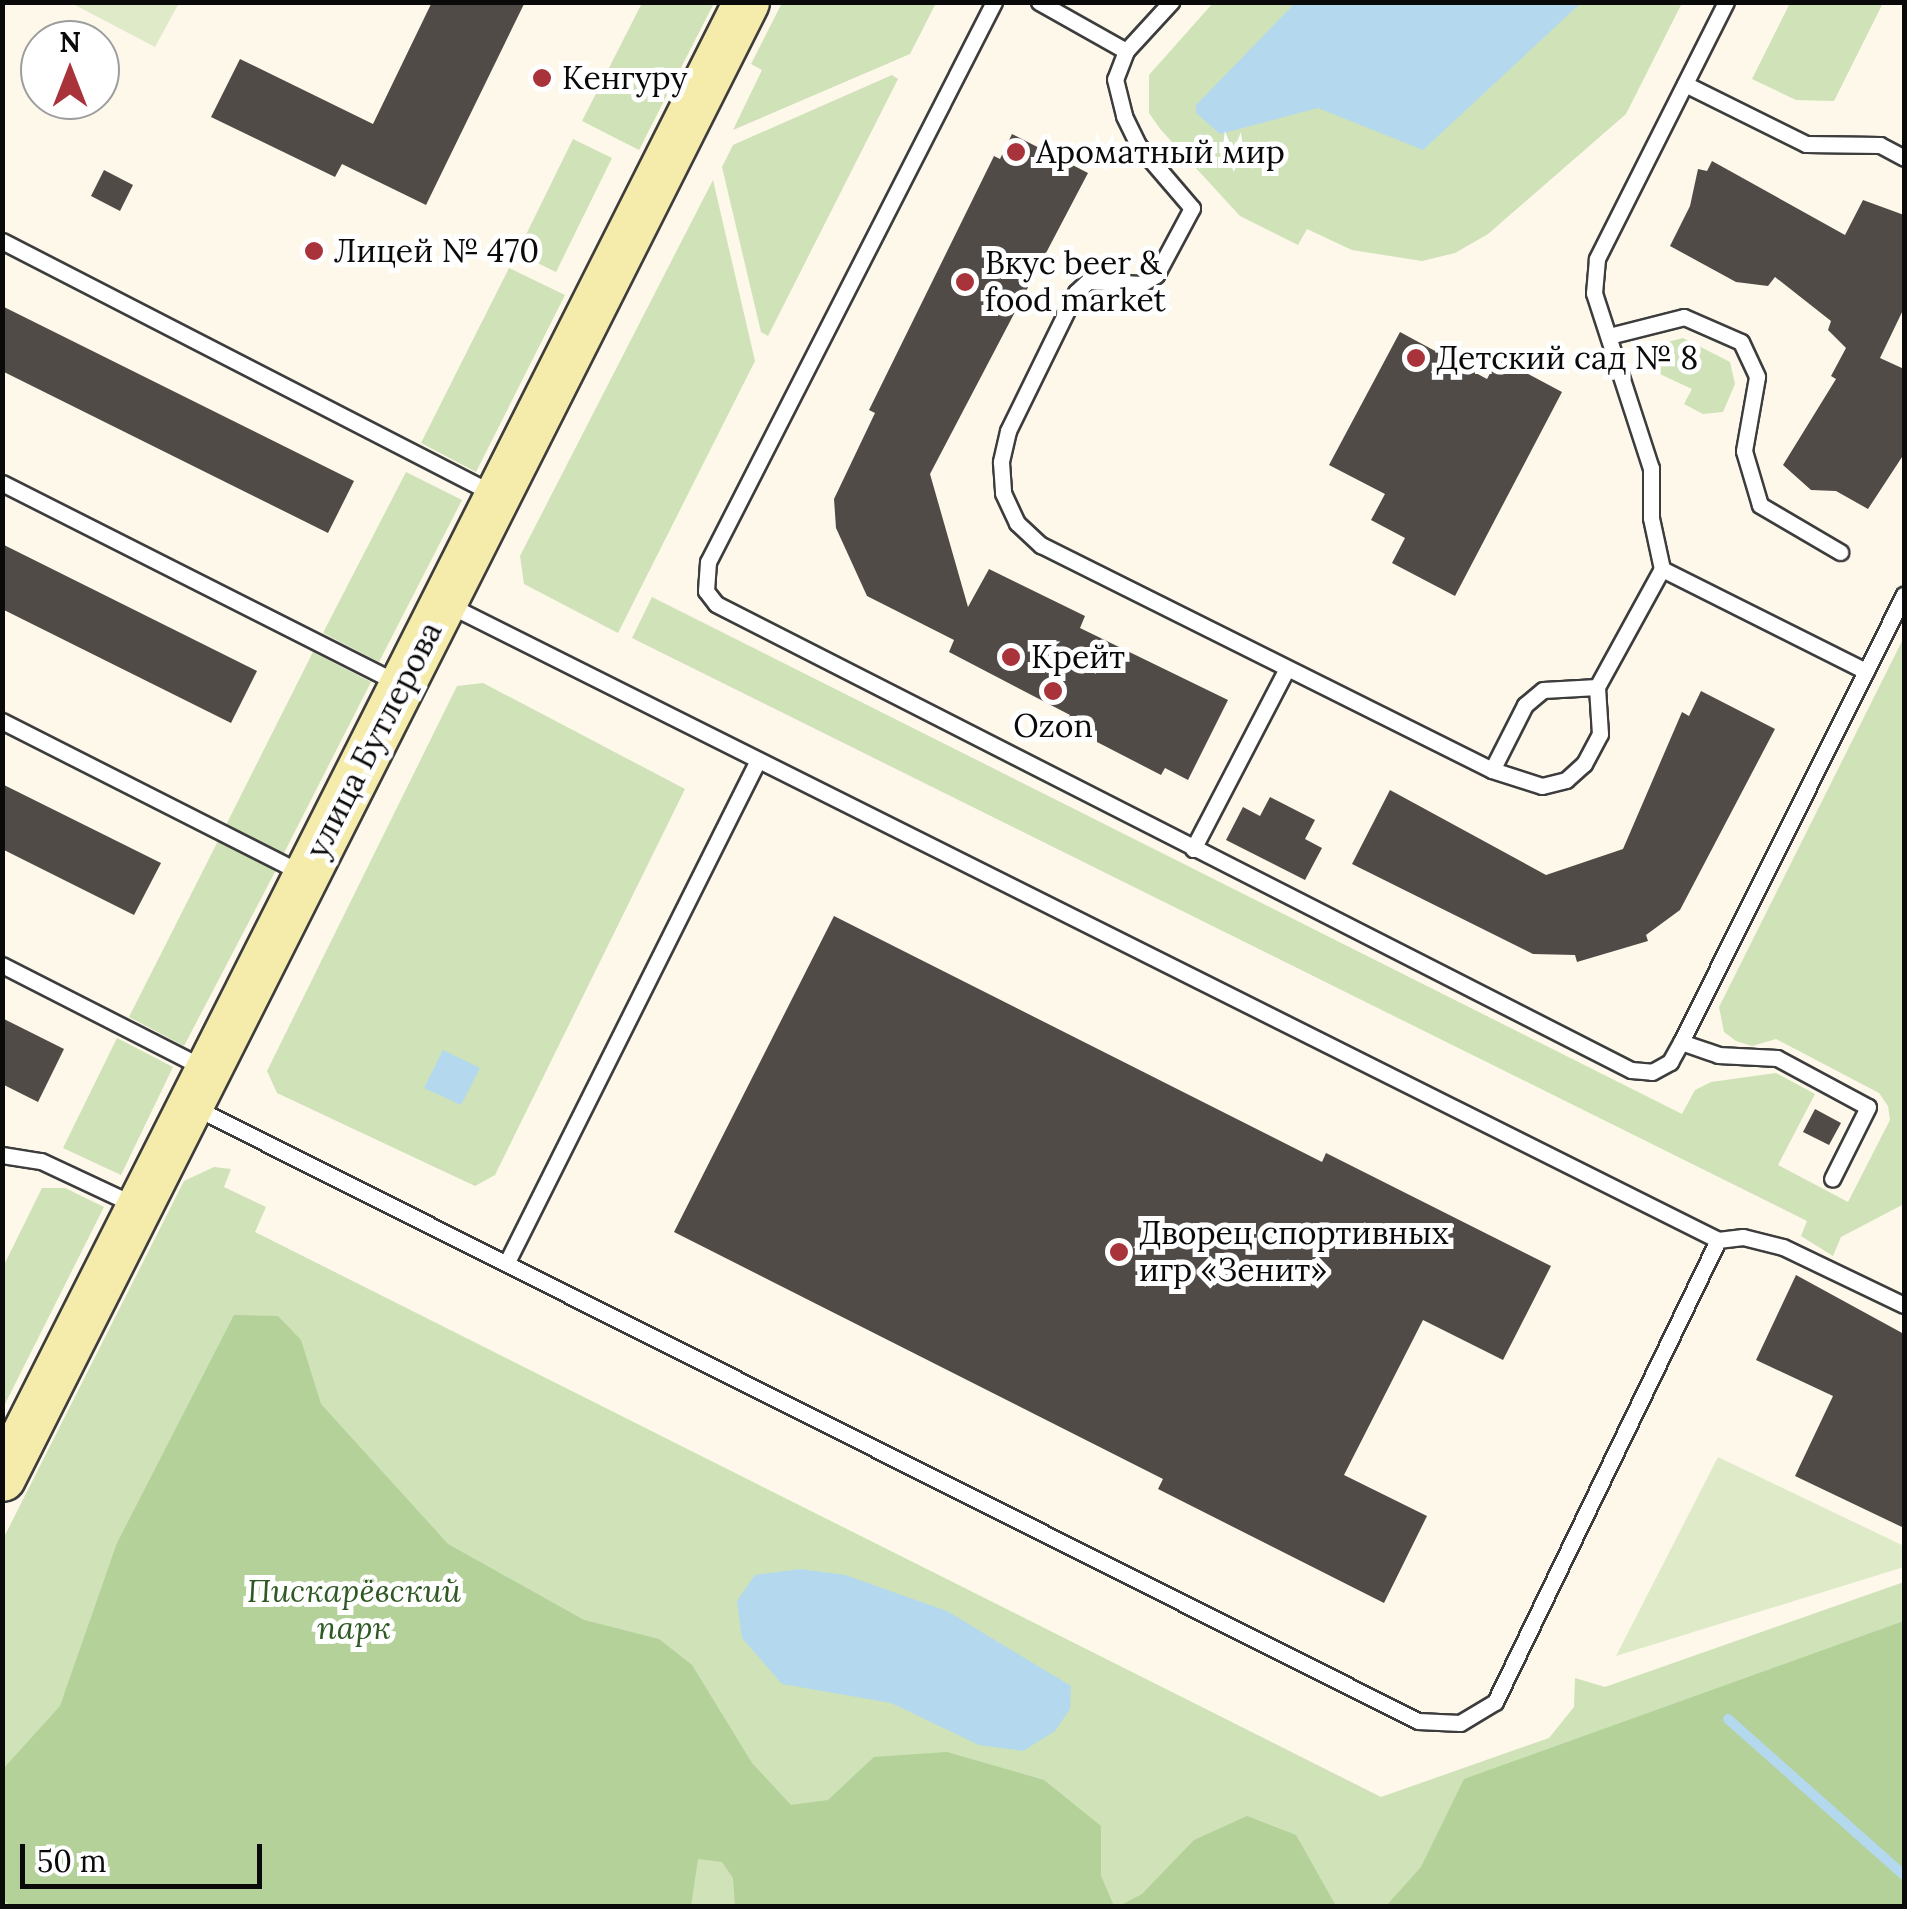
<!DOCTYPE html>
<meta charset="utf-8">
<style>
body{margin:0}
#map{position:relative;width:1907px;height:1909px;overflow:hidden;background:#fdf8ea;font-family:Lora,serif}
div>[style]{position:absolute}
.green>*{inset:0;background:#cfe2b8}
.forest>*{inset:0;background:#b3d199}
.pitch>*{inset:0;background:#dfebc8}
.water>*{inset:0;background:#b4d9ee}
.stream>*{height:10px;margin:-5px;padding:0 5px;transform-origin:5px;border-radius:5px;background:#b4d9ee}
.building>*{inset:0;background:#514b48}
.roads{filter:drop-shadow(2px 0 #3d3d3d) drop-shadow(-2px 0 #3d3d3d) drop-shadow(0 2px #3d3d3d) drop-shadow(0 -2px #3d3d3d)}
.lane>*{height:15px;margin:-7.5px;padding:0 7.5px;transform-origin:7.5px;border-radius:7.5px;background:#fff}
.secondary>*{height:45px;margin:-22.5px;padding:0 22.5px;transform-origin:22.5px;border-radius:22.5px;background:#f5ecac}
.dots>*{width:28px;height:28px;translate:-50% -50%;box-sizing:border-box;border:5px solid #fff;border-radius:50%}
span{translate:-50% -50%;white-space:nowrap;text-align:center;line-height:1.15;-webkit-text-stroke:10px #fff;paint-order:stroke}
.poi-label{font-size:32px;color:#0a0a0a}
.left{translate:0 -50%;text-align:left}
.street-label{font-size:32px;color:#0a0a0a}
.park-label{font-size:32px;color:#2f5923;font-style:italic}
.frame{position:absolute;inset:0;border:5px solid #0a0a0a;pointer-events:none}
.north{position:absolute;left:20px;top:20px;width:100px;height:100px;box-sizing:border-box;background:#fff;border:2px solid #9d9d9d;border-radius:50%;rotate:0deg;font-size:28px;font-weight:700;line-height:40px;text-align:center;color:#0a0a0a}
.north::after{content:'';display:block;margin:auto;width:35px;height:45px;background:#a9333b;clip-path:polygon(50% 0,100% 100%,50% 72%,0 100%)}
.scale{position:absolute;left:20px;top:1844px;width:242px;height:45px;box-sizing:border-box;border:5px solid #0a0a0a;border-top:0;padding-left:12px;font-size:30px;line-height:35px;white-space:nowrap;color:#0a0a0a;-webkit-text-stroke:8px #fff;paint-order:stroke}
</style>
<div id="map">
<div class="green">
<div style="clip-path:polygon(642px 3px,714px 3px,639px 150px,582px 121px)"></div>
<div style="clip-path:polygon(782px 3px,782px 2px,936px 3px,910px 54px,733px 130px,762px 70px,751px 64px)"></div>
<div style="clip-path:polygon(1213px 3px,1682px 3px,1626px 114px,1488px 234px,1455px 253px,1422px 261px,1352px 250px,1307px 229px,1298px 245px,1240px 216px,1161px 130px,1149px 113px,1149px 75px)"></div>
<div style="clip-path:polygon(1790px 3px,1883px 3px,1834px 101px,1796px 100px,1752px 79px)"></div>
<div style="clip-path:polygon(892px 75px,898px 79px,768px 336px,761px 332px,722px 167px,733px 145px)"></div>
<div style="clip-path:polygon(573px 139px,612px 158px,556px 272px,517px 253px)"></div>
<div style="clip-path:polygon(713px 180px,755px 361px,618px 633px,524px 584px,520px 556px)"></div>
<div style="clip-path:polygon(509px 268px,565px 295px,476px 472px,421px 443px)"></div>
<div style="clip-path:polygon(1683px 338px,1730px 362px,1735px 384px,1723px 412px,1703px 414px,1684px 404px,1692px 389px,1649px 369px,1660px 344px)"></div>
<div style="clip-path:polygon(406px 472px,462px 500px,379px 662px,323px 633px)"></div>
<div style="clip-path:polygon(652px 597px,1682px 1114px,1695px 1090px,1711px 1082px,1776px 1073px,1815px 1094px,1778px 1165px,1848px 1202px,1890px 1120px,1888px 1106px,1879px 1093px,1776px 1039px,1752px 1046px,1736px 1041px,1724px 1032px,1719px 1007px,1904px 637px,1904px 1204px,1841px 1237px,1833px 1256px,1801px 1236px,1807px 1221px,632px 638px)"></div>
<div style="clip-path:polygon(313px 652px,371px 682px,284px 853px,226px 825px)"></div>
<div style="clip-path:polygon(483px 683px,685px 789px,495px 1175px,475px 1186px,277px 1093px,267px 1071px,457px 686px)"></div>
<div style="clip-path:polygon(218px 841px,276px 870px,184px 1046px,129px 1017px)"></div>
<div style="clip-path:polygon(117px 1038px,173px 1067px,121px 1175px,63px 1148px)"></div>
<div style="clip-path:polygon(214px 1167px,231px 1169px,224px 1187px,266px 1207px,255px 1232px,1381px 1797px,1549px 1738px,1574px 1707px,1575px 1678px,1605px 1687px,1904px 1582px,1904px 1906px,3px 1906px,2px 1541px,184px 1181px)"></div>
<div style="clip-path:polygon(42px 1188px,65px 1188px,104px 1207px,3px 1408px,3px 1267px)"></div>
</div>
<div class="forest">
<div style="clip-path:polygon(234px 1315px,278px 1316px,301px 1340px,321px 1404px,448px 1544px,584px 1620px,659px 1639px,692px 1665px,752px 1763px,791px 1805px,828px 1800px,874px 1757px,947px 1752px,1044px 1780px,1101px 1826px,1101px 1876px,1114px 1906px,735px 1906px,733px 1878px,722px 1862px,698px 1859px,691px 1906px,11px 1906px,3px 1899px,3px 1769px,60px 1706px,117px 1543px)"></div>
<div style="clip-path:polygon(1904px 1621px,1904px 1906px,1386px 1906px,1421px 1867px,1464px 1779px)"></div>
<div style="clip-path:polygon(1247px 1816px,1296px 1835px,1336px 1906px,1119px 1906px,1142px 1894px,1194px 1840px)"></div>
</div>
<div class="pitch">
<div style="clip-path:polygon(71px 3px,179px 3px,155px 47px)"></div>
<div style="clip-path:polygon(1718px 1457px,1904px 1546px,1904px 1567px,1616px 1656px)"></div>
</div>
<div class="water">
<div style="clip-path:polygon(1295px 3px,1295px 2px,1581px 3px,1423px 150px,1318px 108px,1220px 134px,1196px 113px,1196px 105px)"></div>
<div style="clip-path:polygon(443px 1050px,480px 1068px,461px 1105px,424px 1088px)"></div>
<div style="clip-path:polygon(800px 1569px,845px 1575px,947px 1611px,1071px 1686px,1070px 1709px,1055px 1731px,1023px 1751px,979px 1745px,891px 1703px,782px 1684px,742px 1638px,737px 1601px,755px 1575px)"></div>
</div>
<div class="stream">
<div style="left:1728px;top:1719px;width:235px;rotate:41.6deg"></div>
</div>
<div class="building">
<div style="clip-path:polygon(432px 2px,525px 2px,426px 205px,342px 164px,335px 177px,211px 117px,240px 59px,373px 124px)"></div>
<div style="clip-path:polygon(1012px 134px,1088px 173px,930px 474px,968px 607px,989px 569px,1085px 616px,1080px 628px,1228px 700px,1188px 780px,1165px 768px,1161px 775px,1064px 725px,1070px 715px,949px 652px,954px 640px,867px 596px,836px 528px,834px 499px,875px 413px,869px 410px,994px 156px,1000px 159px)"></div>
<div style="clip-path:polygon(1712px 161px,1845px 235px,1863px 200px,1904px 215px,1904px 308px,1880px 358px,1904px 369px,1904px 454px,1868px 509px,1836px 491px,1811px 490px,1783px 465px,1836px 379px,1831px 376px,1846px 348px,1828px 330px,1831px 321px,1775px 277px,1768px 286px,1736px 282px,1670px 246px,1690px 206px,1698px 169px,1707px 171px)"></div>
<div style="clip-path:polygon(104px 170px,133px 185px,120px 211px,91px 196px)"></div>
<div style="clip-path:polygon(2px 306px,354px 481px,328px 533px,2px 371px)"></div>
<div style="clip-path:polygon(1400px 332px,1487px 379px,1498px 358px,1562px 392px,1455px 596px,1392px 563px,1405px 538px,1371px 520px,1385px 494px,1329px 465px)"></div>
<div style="clip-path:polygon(2px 544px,257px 671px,231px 723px,2px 609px)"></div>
<div style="clip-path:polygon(1701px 691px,1775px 729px,1680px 910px,1646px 935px,1648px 941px,1577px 962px,1575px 955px,1533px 954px,1352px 864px,1390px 790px,1546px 875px,1623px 849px,1682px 712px,1689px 716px)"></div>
<div style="clip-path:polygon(2px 784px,161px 863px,134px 915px,2px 849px)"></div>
<div style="clip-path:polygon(1270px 797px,1315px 820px,1305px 839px,1322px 848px,1305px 880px,1226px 840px,1243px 807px,1260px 816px)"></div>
<div style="clip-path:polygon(834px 916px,1322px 1162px,1326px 1153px,1551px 1266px,1503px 1360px,1423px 1320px,1344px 1475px,1427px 1516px,1384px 1603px,1158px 1489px,1163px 1479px,674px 1232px)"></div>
<div style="clip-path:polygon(2px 1018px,64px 1049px,38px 1102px,2px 1084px)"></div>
<div style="clip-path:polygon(1815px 1109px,1841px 1123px,1829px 1145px,1803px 1132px)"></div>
<div style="clip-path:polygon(1796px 1275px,1904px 1334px,1904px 1528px,1795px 1476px,1833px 1396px,1756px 1360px)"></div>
</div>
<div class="roads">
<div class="lane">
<div style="left:994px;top:2px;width:629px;rotate:117.05deg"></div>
<div style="left:708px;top:562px;width:29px;rotate:94deg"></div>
<div style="left:706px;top:591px;width:16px;rotate:52deg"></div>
<div style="left:716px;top:604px;width:1027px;rotate:26.99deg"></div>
<div style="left:1631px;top:1070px;width:21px;rotate:5deg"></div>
<div style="left:1652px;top:1072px;width:21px;rotate:-29deg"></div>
<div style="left:1670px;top:1062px;width:23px;rotate:-61deg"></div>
<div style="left:1681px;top:1042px;width:500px;rotate:-63.5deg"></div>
<div style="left:1039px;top:2px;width:100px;rotate:29.4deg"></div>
<div style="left:1126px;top:51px;width:30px;rotate:111deg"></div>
<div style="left:1115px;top:79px;width:38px;rotate:76deg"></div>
<div style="left:1124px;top:116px;width:32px;rotate:64deg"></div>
<div style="left:1138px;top:145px;width:83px;rotate:49.4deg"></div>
<div style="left:1192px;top:208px;width:76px;rotate:118.2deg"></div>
<div style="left:1156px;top:275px;width:17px;rotate:149deg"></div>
<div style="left:1141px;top:284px;width:53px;rotate:-176.8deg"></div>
<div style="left:1088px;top:281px;width:16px;rotate:137deg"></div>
<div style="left:1076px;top:292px;width:155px;rotate:116.1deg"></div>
<div style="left:1008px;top:431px;width:32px;rotate:103deg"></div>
<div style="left:1001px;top:462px;width:31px;rotate:86deg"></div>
<div style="left:1003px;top:493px;width:33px;rotate:65deg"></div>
<div style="left:1017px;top:523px;width:33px;rotate:43deg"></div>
<div style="left:1041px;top:545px;width:504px;rotate:26.51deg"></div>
<div style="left:1492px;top:770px;width:73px;rotate:-63.1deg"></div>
<div style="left:1525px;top:705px;width:23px;rotate:-40deg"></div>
<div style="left:1543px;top:690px;width:54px;rotate:-3.2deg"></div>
<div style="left:1597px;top:687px;width:135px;rotate:-61.2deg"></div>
<div style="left:1726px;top:2px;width:288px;rotate:116.7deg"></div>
<div style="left:1597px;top:259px;width:34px;rotate:95deg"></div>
<div style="left:1594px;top:293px;width:184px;rotate:72deg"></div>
<div style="left:1651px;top:468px;width:50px;rotate:90deg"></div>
<div style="left:1651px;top:518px;width:52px;rotate:77.8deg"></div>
<div style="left:1662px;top:569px;width:228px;rotate:26.6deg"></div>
<div style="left:1126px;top:51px;width:67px;rotate:-47.4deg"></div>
<div style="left:1685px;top:84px;width:135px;rotate:26.4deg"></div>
<div style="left:1806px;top:144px;width:74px;rotate:0.8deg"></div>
<div style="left:1880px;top:145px;width:27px;rotate:28deg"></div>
<div style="left:2px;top:241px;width:551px;rotate:27.22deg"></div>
<div style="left:1609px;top:336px;width:77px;rotate:-14.2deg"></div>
<div style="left:1684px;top:317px;width:62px;rotate:23.7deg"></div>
<div style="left:1741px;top:342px;width:38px;rotate:65deg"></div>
<div style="left:1757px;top:377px;width:75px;rotate:100deg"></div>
<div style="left:1744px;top:451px;width:56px;rotate:73.5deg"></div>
<div style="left:1760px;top:505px;width:93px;rotate:30.4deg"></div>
<div style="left:2px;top:483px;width:444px;rotate:26.8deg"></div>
<div style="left:447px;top:604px;width:1421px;rotate:26.58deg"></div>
<div style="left:1718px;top:1240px;width:25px;rotate:-7deg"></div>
<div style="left:1743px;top:1237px;width:41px;rotate:14deg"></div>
<div style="left:1783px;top:1247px;width:134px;rotate:25.6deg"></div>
<div style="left:2px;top:721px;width:336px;rotate:26.9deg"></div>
<div style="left:1492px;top:770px;width:52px;rotate:17.7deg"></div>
<div style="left:1542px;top:786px;width:25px;rotate:-14deg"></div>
<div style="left:1566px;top:780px;width:24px;rotate:-42deg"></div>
<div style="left:1584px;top:764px;width:34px;rotate:-62deg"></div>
<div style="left:1600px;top:734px;width:47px;rotate:-93.7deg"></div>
<div style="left:1193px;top:849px;width:202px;rotate:-62.5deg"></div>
<div style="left:2px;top:965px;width:227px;rotate:27deg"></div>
<div style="left:1681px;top:1042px;width:39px;rotate:19deg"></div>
<div style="left:1718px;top:1055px;width:59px;rotate:2.9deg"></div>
<div style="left:1777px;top:1058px;width:103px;rotate:28.3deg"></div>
<div style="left:1868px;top:1107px;width:80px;rotate:116.6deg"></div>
<div style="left:194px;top:1107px;width:1369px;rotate:26.64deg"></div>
<div style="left:1418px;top:1721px;width:42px;rotate:2.7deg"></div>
<div style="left:1460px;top:1723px;width:41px;rotate:-31deg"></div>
<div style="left:1495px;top:1702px;width:513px;rotate:-64.23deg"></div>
<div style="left:2px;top:1155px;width:39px;rotate:9deg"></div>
<div style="left:41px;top:1161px;width:104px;rotate:25.1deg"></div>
<div style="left:508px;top:1260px;width:557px;rotate:-63.43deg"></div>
</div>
<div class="secondary">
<div style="left:2px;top:1478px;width:1653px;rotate:-63.25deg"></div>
</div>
</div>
<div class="dots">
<div style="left:542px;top:78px;background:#a9333b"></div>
<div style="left:1016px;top:152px;background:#a9333b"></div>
<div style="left:314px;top:251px;background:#a9333b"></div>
<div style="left:965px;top:282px;background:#a9333b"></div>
<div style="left:1416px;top:358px;background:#a9333b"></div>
<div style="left:1011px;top:657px;background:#a9333b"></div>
<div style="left:1053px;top:691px;background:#a9333b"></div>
<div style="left:1119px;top:1252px;background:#a9333b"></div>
</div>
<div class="poi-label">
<span class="left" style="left:562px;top:78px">Кенгуру</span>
<span class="left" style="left:1036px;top:152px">Ароматный мир</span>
<span class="left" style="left:334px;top:251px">Лицей № 470</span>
<span class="left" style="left:985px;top:282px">Вкус beer &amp;<br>food market</span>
<span class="left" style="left:1436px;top:358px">Детский сад № 8</span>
<span class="left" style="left:1031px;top:657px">Крейт</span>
<span style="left:1053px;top:726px">Ozon</span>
<span class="left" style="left:1139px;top:1252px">Дворец спортивных<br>игр «Зенит»</span>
</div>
<div class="street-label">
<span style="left:374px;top:740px;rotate:-63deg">улица Бутлерова</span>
</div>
<div class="park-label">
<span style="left:354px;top:1610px">Пискарёвский<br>парк</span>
</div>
<div class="frame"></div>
<div class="north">N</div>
<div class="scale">50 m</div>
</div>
